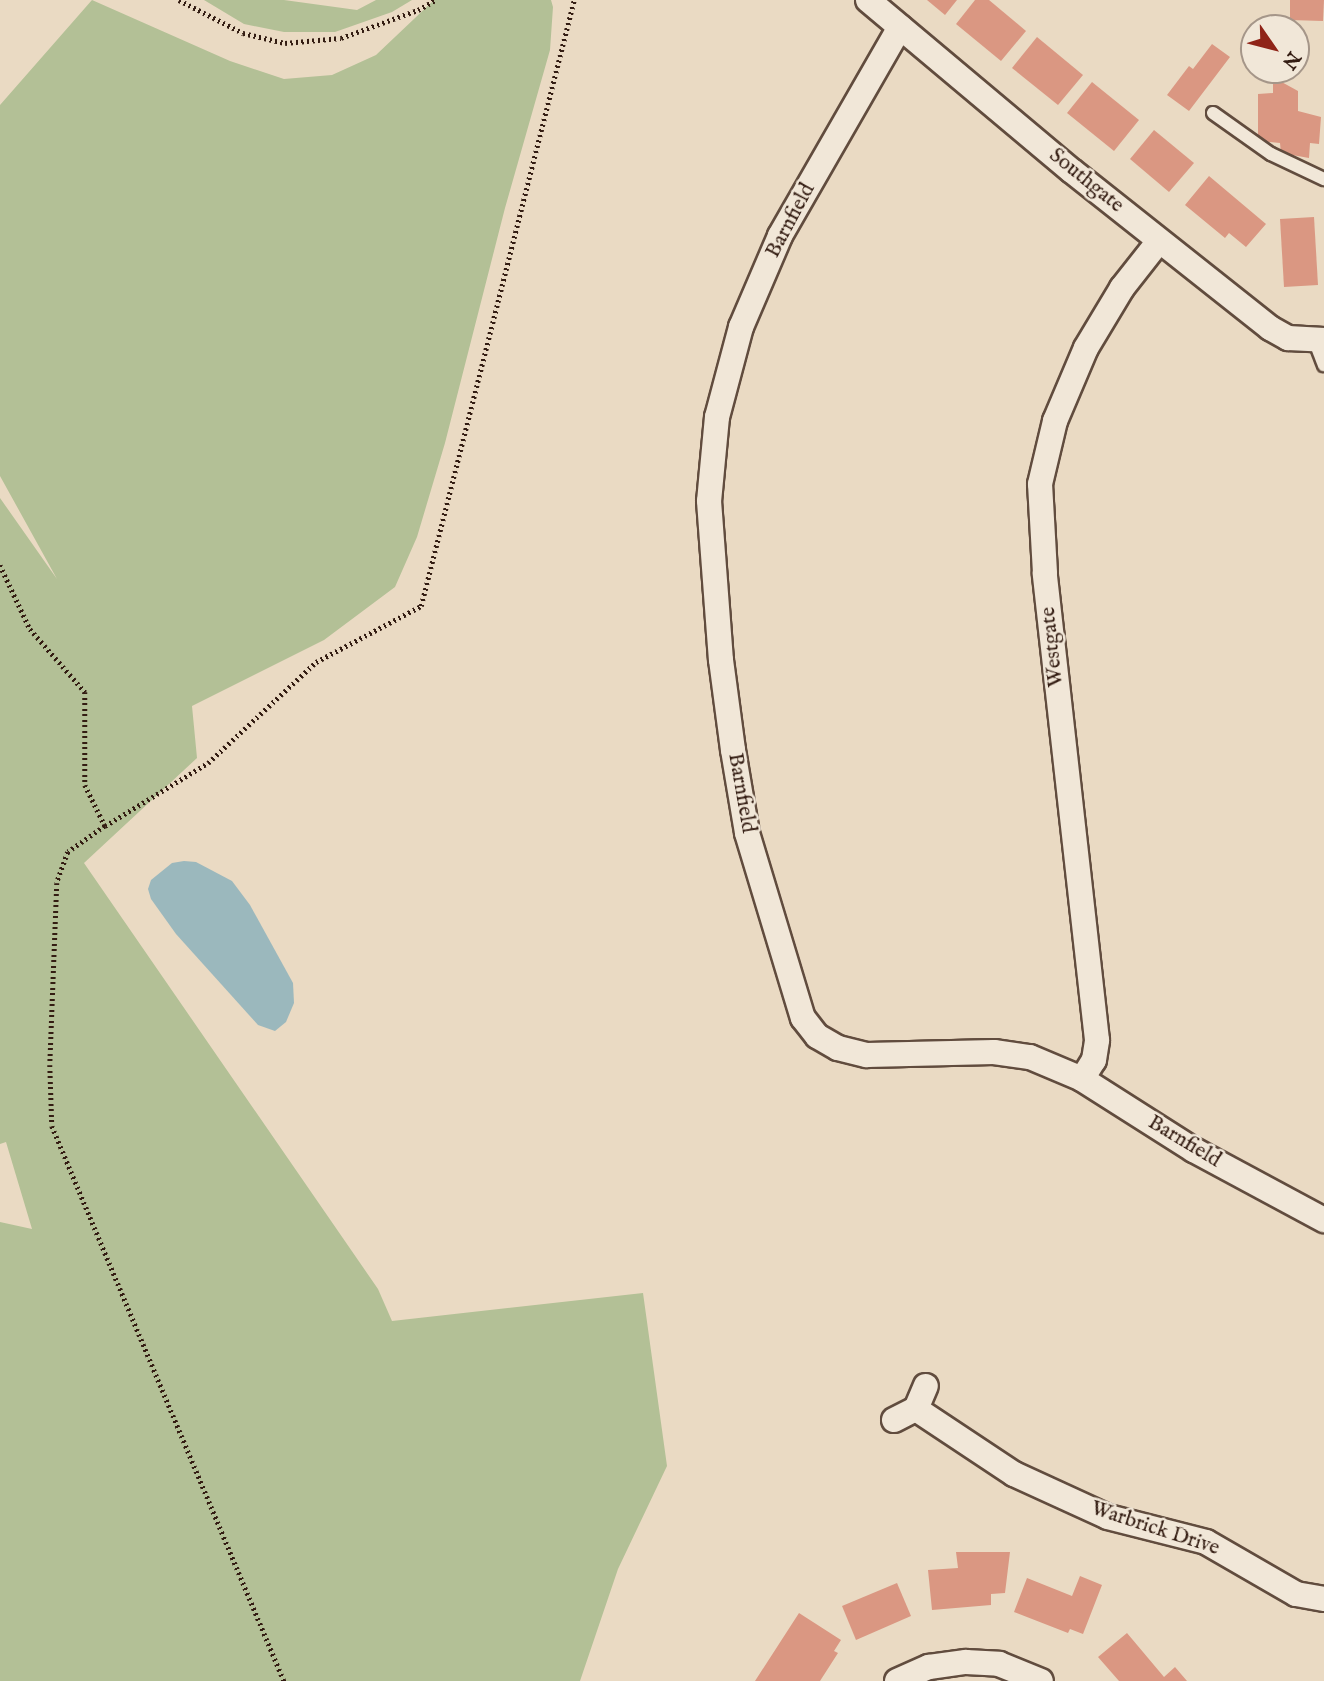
<!DOCTYPE html>
<style>
body{margin:0}
#map{position:relative;width:1324px;height:1681px;overflow:hidden;background:#eadac3;font-family:"IM FELL English",serif}
div>[style]{position:absolute}
.green>*{inset:0;background:#b3c096}
.water>*{inset:0;background:#9bb8bd}
.building>*{inset:0;background:#da9782}
.path>*{height:4.5px;margin-top:-2.25px;transform-origin:0;background:repeating-linear-gradient(90deg,#331c12 0 2px,transparent 0 5.5px)}
.roads{filter:drop-shadow(2px 0 #614c3e) drop-shadow(-2px 0 #614c3e) drop-shadow(0 2px #614c3e) drop-shadow(0 -2px #614c3e)}
.service>*{height:12px;margin:-6px;padding:0 6px;transform-origin:6px;border-radius:6px;background:#f1e7d8}
.minor>*{height:24px;margin:-12px;padding:0 12px;transform-origin:12px;border-radius:12px;background:#f1e7d8}
span{translate:-50% -50%;white-space:nowrap;text-align:center;line-height:1.15;-webkit-text-stroke:5px #f1e7d8;paint-order:stroke}
.street-label{font-size:21px;color:#331c12}
.north{position:absolute;left:1240px;top:14px;width:70px;height:70px;box-sizing:border-box;background:#f1e7d8;border:2px solid #a59689;border-radius:50%;rotate:125deg;font-size:19px;font-weight:700;line-height:28px;text-align:center;color:#331c12}
.north::after{content:'';display:block;margin:auto;width:24px;height:32px;background:#8f2418;clip-path:polygon(50% 0,100% 100%,50% 72%,0 100%)}
</style>
<div id="map">
<div class="green">
<div style="clip-path:polygon(92px 0,230px 61px,284px 79px,332px 75px,376px 55px,434px 0,551px 0,553px 7px,550px 50px,505px 208px,445px 443px,417px 537px,395px 587px,324px 640px,192px 706px,197px 758px,84px 863px,378px 1289px,392px 1321px,643px 1293px,667px 1466px,618px 1569px,580px 1681px,0 1681px,0 1222px,32px 1229px,6px 1142px,0 1144px,0 498px,57px 579px,0 476px,0 105px)"></div>
<div style="clip-path:polygon(204px 0,284px 0,357px 10px,376px 0,412px 0,392px 12px,335px 32px,284px 32px,244px 24px)"></div>
</div>
<div class="water">
<div style="clip-path:polygon(184px 861px,196px 862px,232px 881px,250px 905px,293px 983px,294px 1003px,286px 1022px,275px 1031px,258px 1025px,176px 934px,151px 899px,148px 889px,151px 880px,172px 863px)"></div>
</div>
<div class="building">
<div style="clip-path:polygon(927px 0,957px 0,945px 15px)"></div>
<div style="clip-path:polygon(975px 0,989px 0,1026px 31px,1001px 61px,956px 24px)"></div>
<div style="clip-path:polygon(1290px 0,1324px 0,1323px 21px,1290px 20px)"></div>
<div style="clip-path:polygon(1037px 37px,1083px 75px,1058px 105px,1012px 68px)"></div>
<div style="clip-path:polygon(1212px 44px,1230px 57px,1189px 111px,1167px 95px,1189px 66px,1193px 69px)"></div>
<div style="clip-path:polygon(1278px 80px,1298px 91px,1298px 111px,1321px 117px,1319px 144px,1310px 143px,1309px 158px,1281px 153px,1280px 143px,1258px 141px,1258px 94px,1273px 93px,1273px 81px)"></div>
<div style="clip-path:polygon(1092px 82px,1139px 120px,1114px 151px,1067px 113px)"></div>
<div style="clip-path:polygon(1154px 130px,1194px 163px,1169px 192px,1130px 159px)"></div>
<div style="clip-path:polygon(1209px 176px,1266px 224px,1246px 247px,1229px 233px,1225px 238px,1185px 205px)"></div>
<div style="clip-path:polygon(1314px 217px,1318px 285px,1284px 287px,1280px 219px)"></div>
<div style="clip-path:polygon(956px 1552px,1010px 1552px,1005px 1593px,991px 1594px,991px 1605px,932px 1610px,928px 1570px,958px 1568px)"></div>
<div style="clip-path:polygon(1080px 1576px,1102px 1585px,1083px 1634px,1070px 1629px,1068px 1633px,1014px 1612px,1027px 1578px,1072px 1596px)"></div>
<div style="clip-path:polygon(897px 1583px,911px 1616px,856px 1640px,842px 1606px)"></div>
<div style="clip-path:polygon(799px 1613px,841px 1640px,834px 1651px,838px 1653px,820px 1681px,755px 1681px)"></div>
<div style="clip-path:polygon(1127px 1633px,1164px 1677px,1175px 1667px,1187px 1681px,1119px 1681px,1098px 1657px)"></div>
</div>
<div class="path">
<div style="left:179px;top:0;width:72px;rotate:27.3deg"></div>
<div style="left:243px;top:33px;width:43px;rotate:13.4deg"></div>
<div style="left:285px;top:43px;width:56px;rotate:-5.1deg"></div>
<div style="left:341px;top:38px;width:82px;rotate:-20deg"></div>
<div style="left:418px;top:10px;width:20px;rotate:-30deg"></div>
<div style="left:0;top:565px;width:71px;rotate:64.9deg"></div>
<div style="left:30px;top:629px;width:84px;rotate:48.9deg"></div>
<div style="left:85px;top:692px;width:93px;rotate:90deg"></div>
<div style="left:85px;top:785px;width:46px;rotate:64deg"></div>
<div style="left:105px;top:826px;width:45px;rotate:144.9deg"></div>
<div style="left:68px;top:852px;width:33px;rotate:110deg"></div>
<div style="left:57px;top:883px;width:182px;rotate:92.2deg"></div>
<div style="left:50px;top:1065px;width:61px;rotate:88.1deg"></div>
<div style="left:52px;top:1126px;width:602px;rotate:67.31deg"></div>
<div style="left:105px;top:826px;width:121px;rotate:-31.5deg"></div>
<div style="left:208px;top:763px;width:148px;rotate:-43.1deg"></div>
<div style="left:316px;top:662px;width:119px;rotate:-28.1deg"></div>
<div style="left:421px;top:606px;width:625px;rotate:-75.83deg"></div>
</div>
<div class="roads">
<div class="service">
<div style="left:1213px;top:113px;width:71px;rotate:35.3deg"></div>
<div style="left:1271px;top:154px;width:59px;rotate:25.3deg"></div>
<div style="left:1315px;top:342px;width:25px;rotate:69deg"></div>
</div>
<div class="minor">
<div style="left:868px;top:0;width:266px;rotate:40deg"></div>
<div style="left:1072px;top:171px;width:253px;rotate:38.4deg"></div>
<div style="left:1270px;top:328px;width:21px;rotate:29deg"></div>
<div style="left:1288px;top:338px;width:36px;rotate:3deg"></div>
<div style="left:900px;top:27px;width:241px;rotate:119.9deg"></div>
<div style="left:780px;top:236px;width:99px;rotate:113.2deg"></div>
<div style="left:741px;top:327px;width:93px;rotate:104.9deg"></div>
<div style="left:717px;top:417px;width:84px;rotate:95.4deg"></div>
<div style="left:709px;top:501px;width:159px;rotate:85.7deg"></div>
<div style="left:721px;top:660px;width:91px;rotate:82.4deg"></div>
<div style="left:733px;top:750px;width:84px;rotate:80.4deg"></div>
<div style="left:747px;top:833px;width:193px;rotate:73.2deg"></div>
<div style="left:803px;top:1018px;width:23px;rotate:52deg"></div>
<div style="left:817px;top:1036px;width:24px;rotate:30deg"></div>
<div style="left:838px;top:1048px;width:30px;rotate:14deg"></div>
<div style="left:867px;top:1055px;width:127px;rotate:-1.4deg"></div>
<div style="left:994px;top:1052px;width:36px;rotate:8deg"></div>
<div style="left:1030px;top:1057px;width:56px;rotate:22.9deg"></div>
<div style="left:1082px;top:1079px;width:133px;rotate:32.4deg"></div>
<div style="left:1194px;top:1150px;width:148px;rotate:28.3deg"></div>
<div style="left:1082px;top:1079px;width:22px;rotate:-58deg"></div>
<div style="left:1094px;top:1060px;width:20px;rotate:-81deg"></div>
<div style="left:1097px;top:1040px;width:470px;rotate:-96.4deg"></div>
<div style="left:1045px;top:573px;width:89px;rotate:-93.2deg"></div>
<div style="left:1040px;top:484px;width:65px;rotate:-76.6deg"></div>
<div style="left:1055px;top:421px;width:79px;rotate:-67deg"></div>
<div style="left:1086px;top:348px;width:70px;rotate:-59deg"></div>
<div style="left:1122px;top:288px;width:60px;rotate:-51.8deg"></div>
<div style="left:916px;top:1409px;width:118px;rotate:33.6deg"></div>
<div style="left:1014px;top:1474px;width:103px;rotate:24.6deg"></div>
<div style="left:1108px;top:1517px;width:101px;rotate:14.3deg"></div>
<div style="left:1206px;top:1542px;width:104px;rotate:30deg"></div>
<div style="left:1296px;top:1594px;width:28px;rotate:10deg"></div>
<div style="left:894px;top:1420px;width:25px;rotate:-27deg"></div>
<div style="left:916px;top:1409px;width:25px;rotate:-67deg"></div>
<div style="left:897px;top:1681px;width:35px;rotate:-24deg"></div>
<div style="left:929px;top:1667px;width:37px;rotate:-8deg"></div>
<div style="left:966px;top:1662px;width:33px;rotate:3deg"></div>
<div style="left:999px;top:1664px;width:45px;rotate:22deg"></div>
</div>
</div>
<div class="street-label">
<span style="left:1086px;top:181px;rotate:39deg">Southgate</span>
<span style="left:791px;top:221px;rotate:-62deg">Barnfield</span>
<span style="left:1053px;top:647px;rotate:-96deg">Westgate</span>
<span style="left:741px;top:793px;rotate:80deg">Barnfield</span>
<span style="left:1184px;top:1142px;rotate:31deg">Barnfield</span>
<span style="left:1155px;top:1529px;rotate:18deg">Warbrick Drive</span>
</div>
<div class="north">N</div>
</div>
